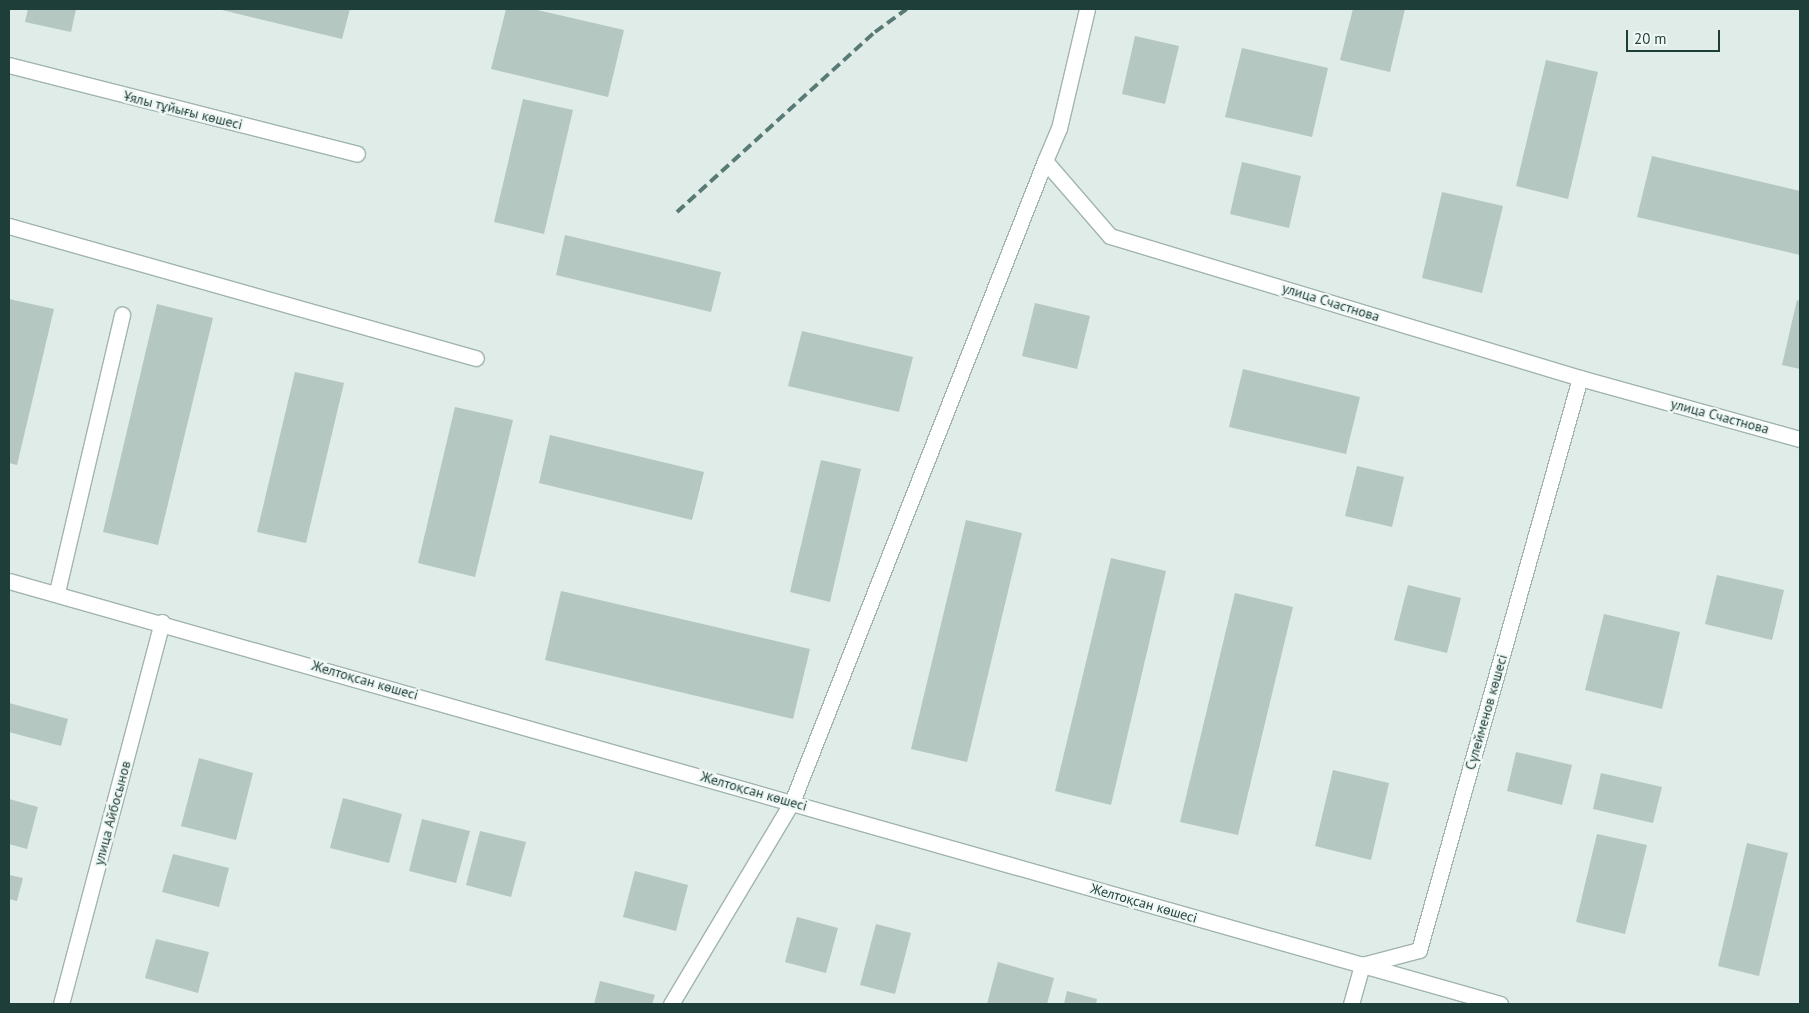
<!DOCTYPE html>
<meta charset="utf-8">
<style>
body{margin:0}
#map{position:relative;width:1809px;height:1013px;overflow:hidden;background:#dfece8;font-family:"PT Sans",sans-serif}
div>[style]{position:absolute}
.building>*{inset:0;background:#b4c7c1}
.roads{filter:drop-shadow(1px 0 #a1b4b0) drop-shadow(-1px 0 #a1b4b0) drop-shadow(0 1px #a1b4b0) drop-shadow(0 -1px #a1b4b0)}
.minor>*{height:15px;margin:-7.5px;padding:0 7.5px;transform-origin:7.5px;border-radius:7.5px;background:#fff}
.rail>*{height:4px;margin-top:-2px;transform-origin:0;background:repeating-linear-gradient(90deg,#587a75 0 10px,transparent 0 15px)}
span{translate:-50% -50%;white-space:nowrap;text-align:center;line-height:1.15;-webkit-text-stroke:4.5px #f0f8f5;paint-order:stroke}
.street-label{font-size:14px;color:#1e3e39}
.frame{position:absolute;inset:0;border:10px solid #1e3e39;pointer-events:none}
.scale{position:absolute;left:1626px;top:30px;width:94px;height:22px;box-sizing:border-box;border:2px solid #1e3e39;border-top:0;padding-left:6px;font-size:15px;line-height:18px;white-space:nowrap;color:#1e3e39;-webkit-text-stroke:4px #f0f8f5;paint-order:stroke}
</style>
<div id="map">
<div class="building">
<div style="clip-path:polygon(28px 9px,76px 9px,71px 32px,25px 22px)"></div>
<div style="clip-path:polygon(218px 9px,350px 9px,342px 39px)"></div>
<div style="clip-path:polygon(506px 9px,533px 9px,624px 30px,608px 97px,491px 69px)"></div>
<div style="clip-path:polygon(1353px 9px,1405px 9px,1390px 72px,1340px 60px)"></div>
<div style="clip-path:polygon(1135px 36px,1179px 46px,1165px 104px,1122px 94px)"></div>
<div style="clip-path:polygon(1242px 48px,1328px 68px,1312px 137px,1225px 117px)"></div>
<div style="clip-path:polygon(1546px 60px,1598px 72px,1568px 199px,1516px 186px)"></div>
<div style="clip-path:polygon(523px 99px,573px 110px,544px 234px,494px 222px)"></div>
<div style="clip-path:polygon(1652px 156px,1800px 191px,1800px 255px,1637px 217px)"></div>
<div style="clip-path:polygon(1242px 162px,1301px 176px,1289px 228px,1230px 214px)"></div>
<div style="clip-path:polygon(1442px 192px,1503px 206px,1482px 293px,1422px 278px)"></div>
<div style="clip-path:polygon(565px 235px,721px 272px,711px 312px,556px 275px)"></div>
<div style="clip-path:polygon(9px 299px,54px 309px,17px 465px,9px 463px)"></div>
<div style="clip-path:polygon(1797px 300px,1800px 301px,1800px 369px,1782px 365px)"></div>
<div style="clip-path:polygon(1035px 303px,1090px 316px,1077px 369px,1022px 356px)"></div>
<div style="clip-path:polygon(157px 304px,213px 318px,158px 545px,103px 532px)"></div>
<div style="clip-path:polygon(802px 331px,913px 357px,899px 412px,788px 386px)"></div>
<div style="clip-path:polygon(1243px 369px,1360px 397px,1346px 454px,1229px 427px)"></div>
<div style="clip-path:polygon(295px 372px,344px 383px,306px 543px,257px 532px)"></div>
<div style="clip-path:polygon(455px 407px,513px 420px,475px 577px,418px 563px)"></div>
<div style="clip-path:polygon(550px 435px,704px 472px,692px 520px,539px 483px)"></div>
<div style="clip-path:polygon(821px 460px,861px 469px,830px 602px,790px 592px)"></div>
<div style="clip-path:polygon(1357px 466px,1404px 477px,1392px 527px,1345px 516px)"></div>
<div style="clip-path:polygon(966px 520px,1022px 533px,967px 762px,911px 749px)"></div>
<div style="clip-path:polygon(1111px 558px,1166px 571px,1111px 805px,1055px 791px)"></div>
<div style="clip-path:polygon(1717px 575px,1784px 590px,1772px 640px,1705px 624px)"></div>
<div style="clip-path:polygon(1408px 585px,1461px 598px,1447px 653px,1394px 640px)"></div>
<div style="clip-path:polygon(561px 591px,810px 649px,793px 719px,545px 660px)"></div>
<div style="clip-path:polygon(1235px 593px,1293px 607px,1238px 835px,1180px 822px)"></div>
<div style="clip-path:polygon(1604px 614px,1680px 632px,1662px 709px,1585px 690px)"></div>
<div style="clip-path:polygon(9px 703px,68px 719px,61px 746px,9px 732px)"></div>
<div style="clip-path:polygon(1516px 752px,1572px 765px,1562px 805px,1507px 791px)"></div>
<div style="clip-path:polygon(199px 758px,253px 773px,236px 840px,181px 826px)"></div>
<div style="clip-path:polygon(1333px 770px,1389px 783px,1371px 860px,1315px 846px)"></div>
<div style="clip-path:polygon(1601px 773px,1662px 787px,1653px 823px,1593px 809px)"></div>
<div style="clip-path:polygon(343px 798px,402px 814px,389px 863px,330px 848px)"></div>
<div style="clip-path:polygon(9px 799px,38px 807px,27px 849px,9px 844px)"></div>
<div style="clip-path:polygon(422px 819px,470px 831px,456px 883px,409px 871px)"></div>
<div style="clip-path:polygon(480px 831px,526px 842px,511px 897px,466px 885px)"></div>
<div style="clip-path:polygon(1597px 834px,1647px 845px,1625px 934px,1576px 922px)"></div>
<div style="clip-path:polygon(1747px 843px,1788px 853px,1759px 976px,1718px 966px)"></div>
<div style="clip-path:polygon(173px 854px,229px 868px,219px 907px,162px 892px)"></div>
<div style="clip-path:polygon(635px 871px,688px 885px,676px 931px,623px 917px)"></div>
<div style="clip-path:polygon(9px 875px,23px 878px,17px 901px,9px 899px)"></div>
<div style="clip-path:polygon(797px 917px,838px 928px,826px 973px,785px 962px)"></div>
<div style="clip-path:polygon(876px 924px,911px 933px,895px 994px,860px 985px)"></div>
<div style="clip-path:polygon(156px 939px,209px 952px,198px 993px,145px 978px)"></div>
<div style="clip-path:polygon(998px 962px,1054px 978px,1047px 1004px,987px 1004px)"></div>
<div style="clip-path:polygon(600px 981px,655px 995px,652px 1004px,594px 1004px)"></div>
<div style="clip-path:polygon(1067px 991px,1097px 999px,1096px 1004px,1064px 1004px)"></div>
</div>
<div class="roads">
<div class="minor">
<div style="left:1087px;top:9px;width:122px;rotate:103.2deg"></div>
<div style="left:1059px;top:128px;width:36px;rotate:113deg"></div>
<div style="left:1045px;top:161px;width:99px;rotate:49.1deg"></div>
<div style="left:1110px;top:236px;width:491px;rotate:16.8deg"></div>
<div style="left:1580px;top:378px;width:228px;rotate:15.5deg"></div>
<div style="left:9px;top:65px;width:359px;rotate:14.3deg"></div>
<div style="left:9px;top:226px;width:485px;rotate:15.8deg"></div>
<div style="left:9px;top:581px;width:1550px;rotate:15.84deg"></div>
<div style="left:57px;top:592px;width:285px;rotate:-76.8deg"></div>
<div style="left:61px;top:1004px;width:395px;rotate:-75.2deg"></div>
<div style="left:671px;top:1004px;width:235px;rotate:-59.1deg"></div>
<div style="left:792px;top:802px;width:689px;rotate:-68.46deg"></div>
<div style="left:1351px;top:1004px;width:41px;rotate:-74.2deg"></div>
<div style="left:1362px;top:965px;width:59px;rotate:-14.7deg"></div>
<div style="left:1419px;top:950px;width:594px;rotate:-74.28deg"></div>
</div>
</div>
<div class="rail">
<div style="left:677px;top:212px;width:268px;rotate:-42.3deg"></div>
<div style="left:875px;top:32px;width:39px;rotate:-36deg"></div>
</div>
<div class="street-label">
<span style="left:183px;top:110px;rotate:14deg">Ұялы тұйығы көшесі</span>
<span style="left:1331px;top:302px;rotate:17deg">улица Счастнова</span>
<span style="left:1720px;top:416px;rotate:15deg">улица Счастнова</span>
<span style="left:365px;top:680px;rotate:16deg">Желтоқсан көшесі</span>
<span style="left:1486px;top:712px;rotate:-74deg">Сүлейменов көшесі</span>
<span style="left:754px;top:791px;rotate:16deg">Желтоқсан көшесі</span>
<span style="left:112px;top:813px;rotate:-75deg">улица Айбосынов</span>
<span style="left:1144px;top:903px;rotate:16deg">Желтоқсан көшесі</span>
</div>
<div class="frame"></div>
<div class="scale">20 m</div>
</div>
